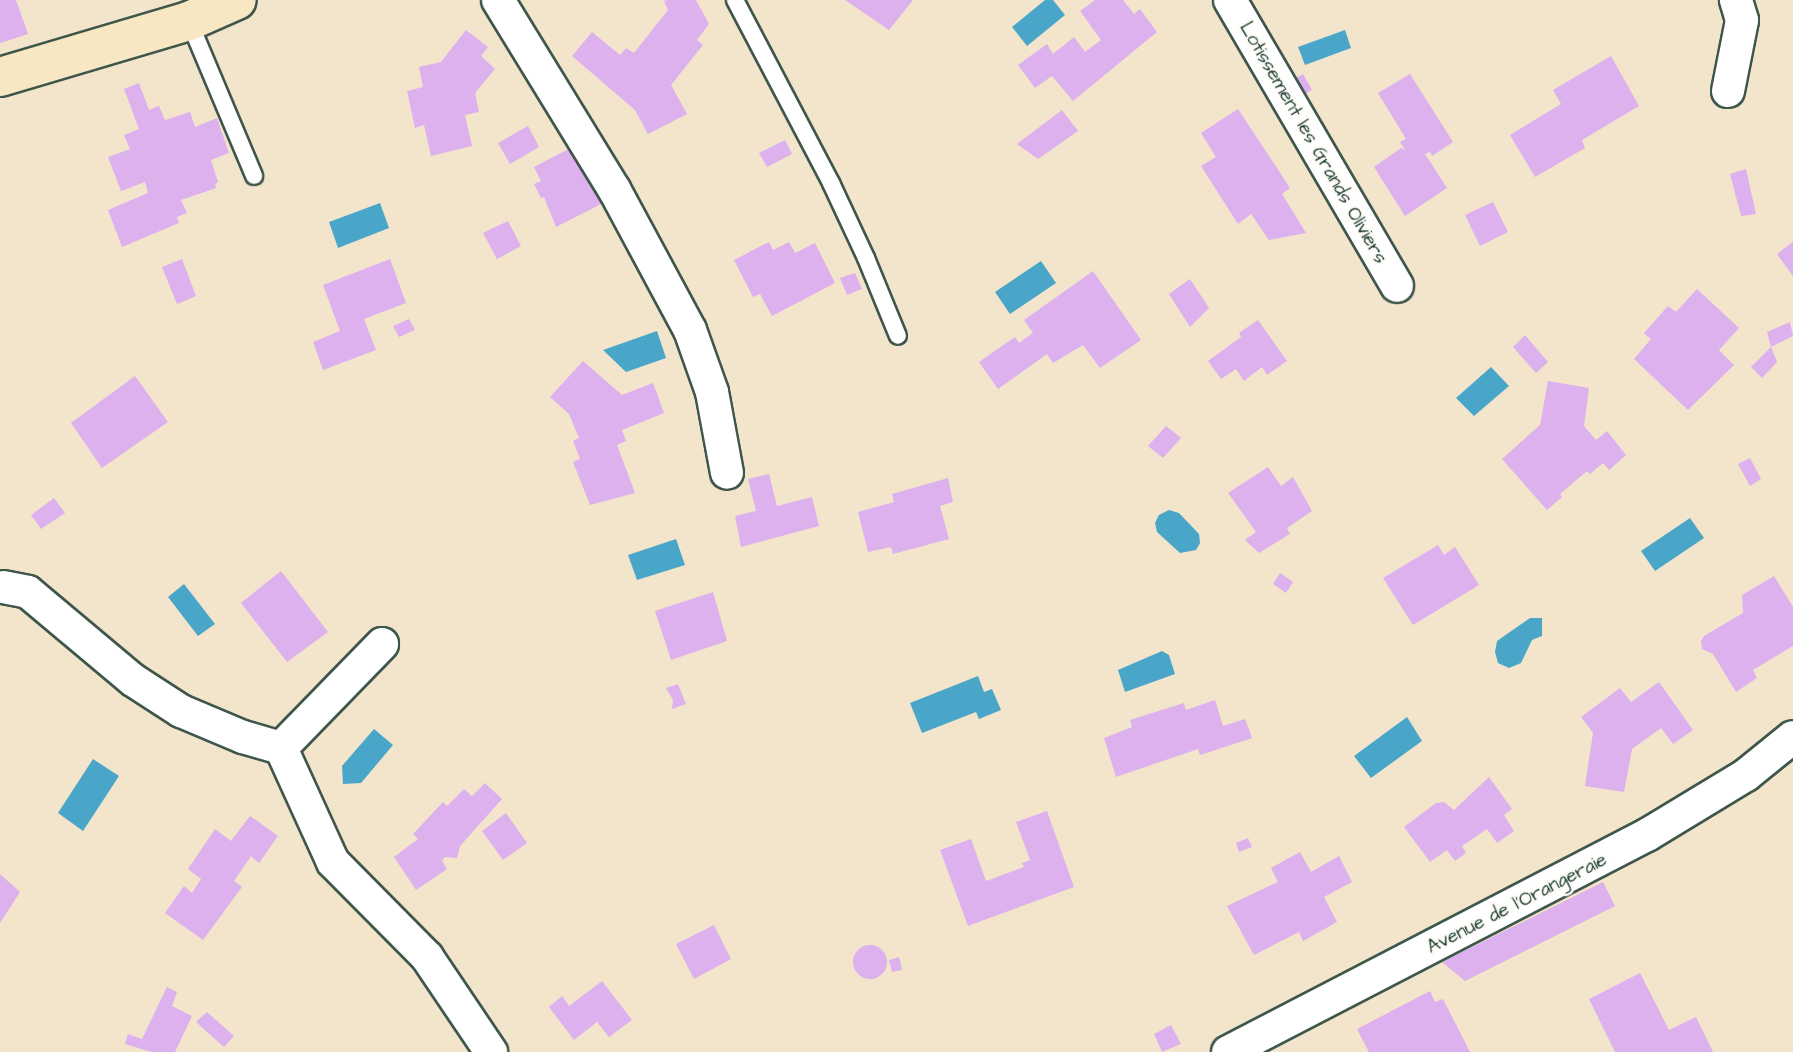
<!DOCTYPE html>
<style>
body{margin:0}
#map{position:relative;width:1793px;height:1052px;overflow:hidden;background:#f2e5cb;font-family:"Architects Daughter",sans-serif}
div>[style]{position:absolute}
.water>*{inset:0;background:#4aa6c9}
.building>*{inset:0;background:#ddb0ee}
.round{border-radius:50%}
.roads{filter:drop-shadow(2px 0 #3f564b) drop-shadow(-2px 0 #3f564b) drop-shadow(0 2px #3f564b) drop-shadow(0 -2px #3f564b)}
.lane>*{height:16px;margin:-8px;padding:0 8px;transform-origin:8px;border-radius:8px;background:#fff}
.street>*{height:32px;margin:-16px;padding:0 16px;transform-origin:16px;border-radius:16px;background:#fff}
.secondary>*{height:38px;margin:-19px;padding:0 19px;transform-origin:19px;border-radius:19px;background:#f7e8c3}
span{translate:-50% -50%;white-space:nowrap;text-align:center;line-height:1.15;-webkit-text-stroke:5px #fdfcf7;paint-order:stroke}
.street-label{font-size:19px;color:#1f3d34}
</style>
<div id="map">
<div class="water">
<div style="clip-path:polygon(1045px 0,1053px 0,1065px 15px,1027px 46px,1012px 27px)"></div>
<div style="clip-path:polygon(1345px 30px,1351px 48px,1305px 65px,1298px 47px)"></div>
<div style="clip-path:polygon(380px 203px,389px 228px,338px 248px,329px 222px)"></div>
<div style="clip-path:polygon(1041px 261px,1056px 283px,1010px 314px,995px 292px)"></div>
<div style="clip-path:polygon(657px 331px,666px 358px,626px 372px,603px 350px)"></div>
<div style="clip-path:polygon(1491px 367px,1509px 386px,1474px 416px,1456px 398px)"></div>
<div style="clip-path:polygon(1169px 510px,1179px 513px,1199px 534px,1200px 543px,1196px 550px,1180px 553px,1157px 532px,1155px 523px,1159px 515px)"></div>
<div style="clip-path:polygon(1690px 518px,1704px 538px,1655px 571px,1641px 551px)"></div>
<div style="clip-path:polygon(676px 539px,685px 565px,637px 580px,628px 555px)"></div>
<div style="clip-path:polygon(184px 584px,215px 624px,198px 636px,168px 597px)"></div>
<div style="clip-path:polygon(1530px 618px,1542px 618px,1542px 636px,1532px 640px,1521px 663px,1509px 668px,1498px 663px,1495px 652px,1497px 641px)"></div>
<div style="clip-path:polygon(1162px 651px,1169px 655px,1175px 674px,1125px 692px,1118px 670px)"></div>
<div style="clip-path:polygon(978px 676px,984px 692px,992px 689px,1001px 710px,979px 719px,976px 712px,922px 733px,910px 703px)"></div>
<div style="clip-path:polygon(1407px 717px,1422px 741px,1371px 778px,1354px 756px)"></div>
<div style="clip-path:polygon(374px 729px,393px 745px,361px 783px,343px 784px,342px 766px)"></div>
<div style="clip-path:polygon(93px 759px,119px 776px,83px 831px,58px 813px)"></div>
</div>
<div class="building">
<div style="clip-path:polygon(0 0,16px 0,28px 34px,0 43px)"></div>
<div style="clip-path:polygon(667px 0,696px 0,709px 24px,697px 40px,703px 45px,671px 85px,687px 114px,648px 134px,635px 110px,572px 56px,592px 32px,620px 55px,626px 48px,634px 53px,668px 10px,664px 1px)"></div>
<div style="clip-path:polygon(845px 0,913px 0,889px 30px)"></div>
<div style="clip-path:polygon(1095px 0,1123px 0,1134px 14px,1140px 9px,1157px 32px,1073px 101px,1052px 76px,1035px 88px,1018px 65px,1047px 44px,1053px 54px,1074px 37px,1085px 52px,1101px 40px,1080px 11px)"></div>
<div style="clip-path:polygon(466px 30px,488px 47px,481px 56px,495px 69px,475px 93px,479px 112px,465px 115px,472px 146px,431px 156px,424px 125px,415px 128px,407px 91px,423px 87px,419px 67px,441px 62px)"></div>
<div style="clip-path:polygon(1611px 56px,1639px 106px,1582px 140px,1585px 148px,1535px 177px,1510px 135px,1561px 104px,1553px 90px)"></div>
<div style="clip-path:polygon(1303px 74px,1312px 90px,1300px 97px,1291px 81px)"></div>
<div style="clip-path:polygon(1410px 74px,1453px 142px,1432px 156px,1430px 152px,1425px 154px,1447px 188px,1405px 216px,1374px 167px,1401px 148px,1405px 150px,1400px 142px,1406px 139px,1378px 93px)"></div>
<div style="clip-path:polygon(139px 83px,149px 110px,159px 106px,165px 120px,190px 112px,195px 127px,217px 118px,229px 153px,211px 160px,218px 182px,215px 184px,216px 188px,181px 200px,187px 213px,177px 217px,179px 223px,122px 247px,108px 210px,148px 193px,145px 182px,121px 191px,108px 157px,130px 149px,124px 135px,139px 129px,124px 89px)"></div>
<div style="clip-path:polygon(1238px 109px,1290px 188px,1282px 194px,1306px 233px,1269px 240px,1251px 214px,1238px 224px,1201px 166px,1216px 157px,1201px 133px)"></div>
<div style="clip-path:polygon(1062px 110px,1078px 131px,1038px 159px,1017px 144px)"></div>
<div style="clip-path:polygon(528px 126px,539px 147px,510px 164px,498px 143px)"></div>
<div style="clip-path:polygon(785px 140px,792px 154px,767px 167px,759px 153px)"></div>
<div style="clip-path:polygon(578px 144px,613px 198px,556px 227px,544px 197px,541px 198px,534px 184px,541px 181px,534px 167px)"></div>
<div style="clip-path:polygon(1746px 169px,1756px 214px,1741px 216px,1730px 174px)"></div>
<div style="clip-path:polygon(1493px 202px,1508px 232px,1480px 246px,1465px 215px)"></div>
<div style="clip-path:polygon(508px 221px,521px 246px,497px 259px,483px 233px)"></div>
<div style="clip-path:polygon(769px 242px,773px 250px,789px 242px,795px 253px,815px 243px,835px 283px,772px 316px,760px 294px,753px 297px,734px 260px)"></div>
<div style="clip-path:polygon(1793px 242px,1793px 276px,1777px 254px)"></div>
<div style="clip-path:polygon(182px 259px,196px 296px,177px 304px,162px 267px)"></div>
<div style="clip-path:polygon(390px 259px,406px 303px,364px 319px,376px 350px,323px 370px,313px 342px,340px 331px,323px 285px)"></div>
<div style="clip-path:polygon(1093px 271px,1141px 340px,1100px 368px,1083px 345px,1053px 363px,1047px 354px,998px 389px,979px 362px,1015px 337px,1019px 343px,1033px 333px,1024px 320px)"></div>
<div style="clip-path:polygon(855px 273px,862px 289px,847px 295px,840px 278px)"></div>
<div style="clip-path:polygon(1190px 279px,1209px 308px,1190px 327px,1169px 294px)"></div>
<div style="clip-path:polygon(1697px 289px,1739px 328px,1719px 350px,1734px 365px,1688px 410px,1634px 359px,1651px 339px,1644px 333px,1668px 306px,1676px 312px)"></div>
<div style="clip-path:polygon(409px 319px,415px 330px,399px 337px,393px 326px)"></div>
<div style="clip-path:polygon(1258px 320px,1287px 361px,1267px 375px,1262px 367px,1244px 381px,1236px 369px,1221px 379px,1208px 361px,1241px 337px,1239px 333px)"></div>
<div style="clip-path:polygon(1790px 322px,1793px 336px,1771px 347px,1767px 332px)"></div>
<div style="clip-path:polygon(1525px 335px,1548px 362px,1536px 373px,1513px 347px)"></div>
<div style="clip-path:polygon(1771px 347px,1777px 362px,1762px 378px,1751px 367px)"></div>
<div style="clip-path:polygon(583px 361px,622px 395px,653px 383px,664px 413px,622px 430px,626px 441px,617px 445px,635px 493px,590px 505px,573px 462px,580px 459px,573px 441px,579px 438px,569px 414px,550px 397px)"></div>
<div style="clip-path:polygon(135px 376px,168px 422px,102px 468px,71px 423px)"></div>
<div style="clip-path:polygon(1548px 381px,1589px 388px,1584px 426px,1596px 440px,1607px 431px,1626px 455px,1609px 470px,1603px 463px,1590px 474px,1587px 471px,1560px 494px,1562px 497px,1547px 510px,1502px 459px,1540px 425px)"></div>
<div style="clip-path:polygon(1166px 426px,1181px 438px,1163px 458px,1148px 446px)"></div>
<div style="clip-path:polygon(1750px 458px,1761px 479px,1750px 486px,1738px 464px)"></div>
<div style="clip-path:polygon(1268px 467px,1281px 486px,1293px 477px,1312px 511px,1287px 528px,1290px 534px,1259px 553px,1245px 540px,1256px 532px,1228px 493px)"></div>
<div style="clip-path:polygon(769px 474px,777px 506px,812px 497px,819px 526px,741px 547px,735px 516px,756px 511px,748px 479px)"></div>
<div style="clip-path:polygon(948px 478px,953px 502px,940px 506px,949px 539px,893px 554px,891px 547px,868px 552px,858px 512px,894px 502px,892px 494px)"></div>
<div style="clip-path:polygon(54px 498px,65px 513px,41px 529px,31px 515px)"></div>
<div style="clip-path:polygon(1438px 545px,1444px 555px,1455px 547px,1479px 585px,1413px 625px,1383px 578px)"></div>
<div style="clip-path:polygon(281px 571px,328px 632px,287px 662px,241px 603px)"></div>
<div style="clip-path:polygon(1280px 573px,1293px 582px,1286px 593px,1273px 584px)"></div>
<div style="clip-path:polygon(1774px 576px,1793px 607px,1793px 646px,1753px 670px,1757px 678px,1736px 692px,1713px 654px,1702px 649px,1701px 641px,1704px 636px,1743px 613px,1742px 595px)"></div>
<div style="clip-path:polygon(713px 592px,727px 641px,671px 660px,655px 611px)"></div>
<div style="clip-path:polygon(1659px 682px,1693px 730px,1673px 744px,1661px 728px,1632px 749px,1624px 792px,1585px 786px,1593px 733px,1581px 717px,1620px 688px,1631px 702px)"></div>
<div style="clip-path:polygon(678px 684px,686px 704px,672px 709px,673px 700px,666px 688px)"></div>
<div style="clip-path:polygon(1215px 700px,1223px 726px,1245px 719px,1252px 738px,1200px 755px,1198px 749px,1116px 777px,1104px 738px,1132px 727px,1130px 720px,1184px 703px,1186px 710px)"></div>
<div style="clip-path:polygon(1489px 777px,1512px 809px,1504px 815px,1514px 831px,1497px 843px,1487px 829px,1462px 846px,1466px 853px,1455px 861px,1447px 850px,1430px 862px,1404px 827px,1436px 803px,1444px 802px,1454px 810px)"></div>
<div style="clip-path:polygon(485px 783px,502px 799px,460px 846px,457px 858px,445px 857px,442px 861px,447px 869px,416px 890px,394px 857px,418px 839px,413px 834px,443px 802px,447px 806px,464px 789px,472px 796px)"></div>
<div style="clip-path:polygon(1047px 811px,1074px 887px,968px 926px,940px 850px,971px 839px,986px 881px,1024px 867px,1022px 863px,1030px 860px,1016px 822px)"></div>
<div style="clip-path:polygon(506px 813px,527px 843px,503px 860px,482px 831px)"></div>
<div style="clip-path:polygon(250px 816px,278px 836px,259px 863px,251px 856px,234px 881px,242px 887px,203px 940px,165px 913px,184px 886px,192px 893px,201px 879px,188px 869px,215px 829px,231px 841px)"></div>
<div style="clip-path:polygon(1248px 838px,1252px 847px,1239px 852px,1236px 843px)"></div>
<div style="clip-path:polygon(1300px 852px,1311px 872px,1339px 856px,1352px 882px,1324px 897px,1337px 922px,1303px 941px,1299px 932px,1254px 955px,1227px 906px,1278px 882px,1271px 868px)"></div>
<div style="clip-path:polygon(0 874px,20px 892px,0 923px)"></div>
<div style="clip-path:polygon(1603px 882px,1615px 906px,1465px 981px,1442px 962px)"></div>
<div style="clip-path:polygon(714px 925px,731px 959px,694px 979px,676px 944px)"></div>
<div class="round" style="left:853px;top:945px;width:34px;height:34px"></div>
<div style="clip-path:polygon(899px 957px,902px 970px,892px 972px,889px 960px)"></div>
<div style="clip-path:polygon(1640px 973px,1669px 1030px,1696px 1017px,1713px 1052px,1615px 1052px,1589px 999px)"></div>
<div style="clip-path:polygon(602px 981px,632px 1020px,609px 1037px,597px 1022px,574px 1040px,549px 1007px,562px 996px,569px 1006px)"></div>
<div style="clip-path:polygon(167px 987px,177px 992px,172px 1006px,192px 1016px,175px 1052px,152px 1052px,125px 1044px,128px 1034px,142px 1039px)"></div>
<div style="clip-path:polygon(1430px 991px,1435px 1002px,1443px 999px,1470px 1052px,1369px 1052px,1357px 1029px)"></div>
<div style="clip-path:polygon(207px 1012px,234px 1036px,224px 1047px,196px 1022px)"></div>
<div style="clip-path:polygon(1171px 1025px,1181px 1044px,1162px 1052px,1154px 1034px)"></div>
</div>
<div class="roads">
<div class="lane">
<div style="left:735px;top:0;width:207px;rotate:62.3deg"></div>
<div style="left:831px;top:183px;width:83px;rotate:65deg"></div>
<div style="left:866px;top:258px;width:84px;rotate:67.7deg"></div>
<div style="left:189px;top:21px;width:168px;rotate:67.2deg"></div>
</div>
<div class="street">
<div style="left:498px;top:0;width:222px;rotate:58.5deg"></div>
<div style="left:614px;top:189px;width:160px;rotate:61.7deg"></div>
<div style="left:690px;top:330px;width:66px;rotate:70.5deg"></div>
<div style="left:712px;top:392px;width:82px;rotate:79.5deg"></div>
<div style="left:1230px;top:0;width:331px;rotate:59.7deg"></div>
<div style="left:1728px;top:91px;width:72px;rotate:-78.8deg"></div>
<div style="left:1742px;top:20px;width:21px;rotate:-107deg"></div>
<div style="left:3px;top:587px;width:25px;rotate:11deg"></div>
<div style="left:28px;top:592px;width:137px;rotate:40deg"></div>
<div style="left:133px;top:680px;width:57px;rotate:32.9deg"></div>
<div style="left:181px;top:711px;width:67px;rotate:22.8deg"></div>
<div style="left:243px;top:737px;width:40px;rotate:16deg"></div>
<div style="left:281px;top:748px;width:145px;rotate:-45.8deg"></div>
<div style="left:281px;top:748px;width:125px;rotate:65.5deg"></div>
<div style="left:333px;top:862px;width:134px;rotate:45.3deg"></div>
<div style="left:427px;top:957px;width:115px;rotate:56deg"></div>
<div style="left:1228px;top:1052px;width:472px;rotate:-27.4deg"></div>
<div style="left:1647px;top:835px;width:116px;rotate:-31.2deg"></div>
<div style="left:1746px;top:775px;width:60px;rotate:-39deg"></div>
</div>
<div class="secondary">
<div style="left:0;top:77px;width:197px;rotate:-16.5deg"></div>
<div style="left:189px;top:21px;width:52px;rotate:-23.6deg"></div>
</div>
</div>
<div class="street-label">
<span style="left:1313px;top:143px;rotate:60deg">Lotissement les Grands Oliviers</span>
<span style="left:1517px;top:904px;rotate:-27deg">Avenue de l'Orangeraie</span>
</div>
</div>
